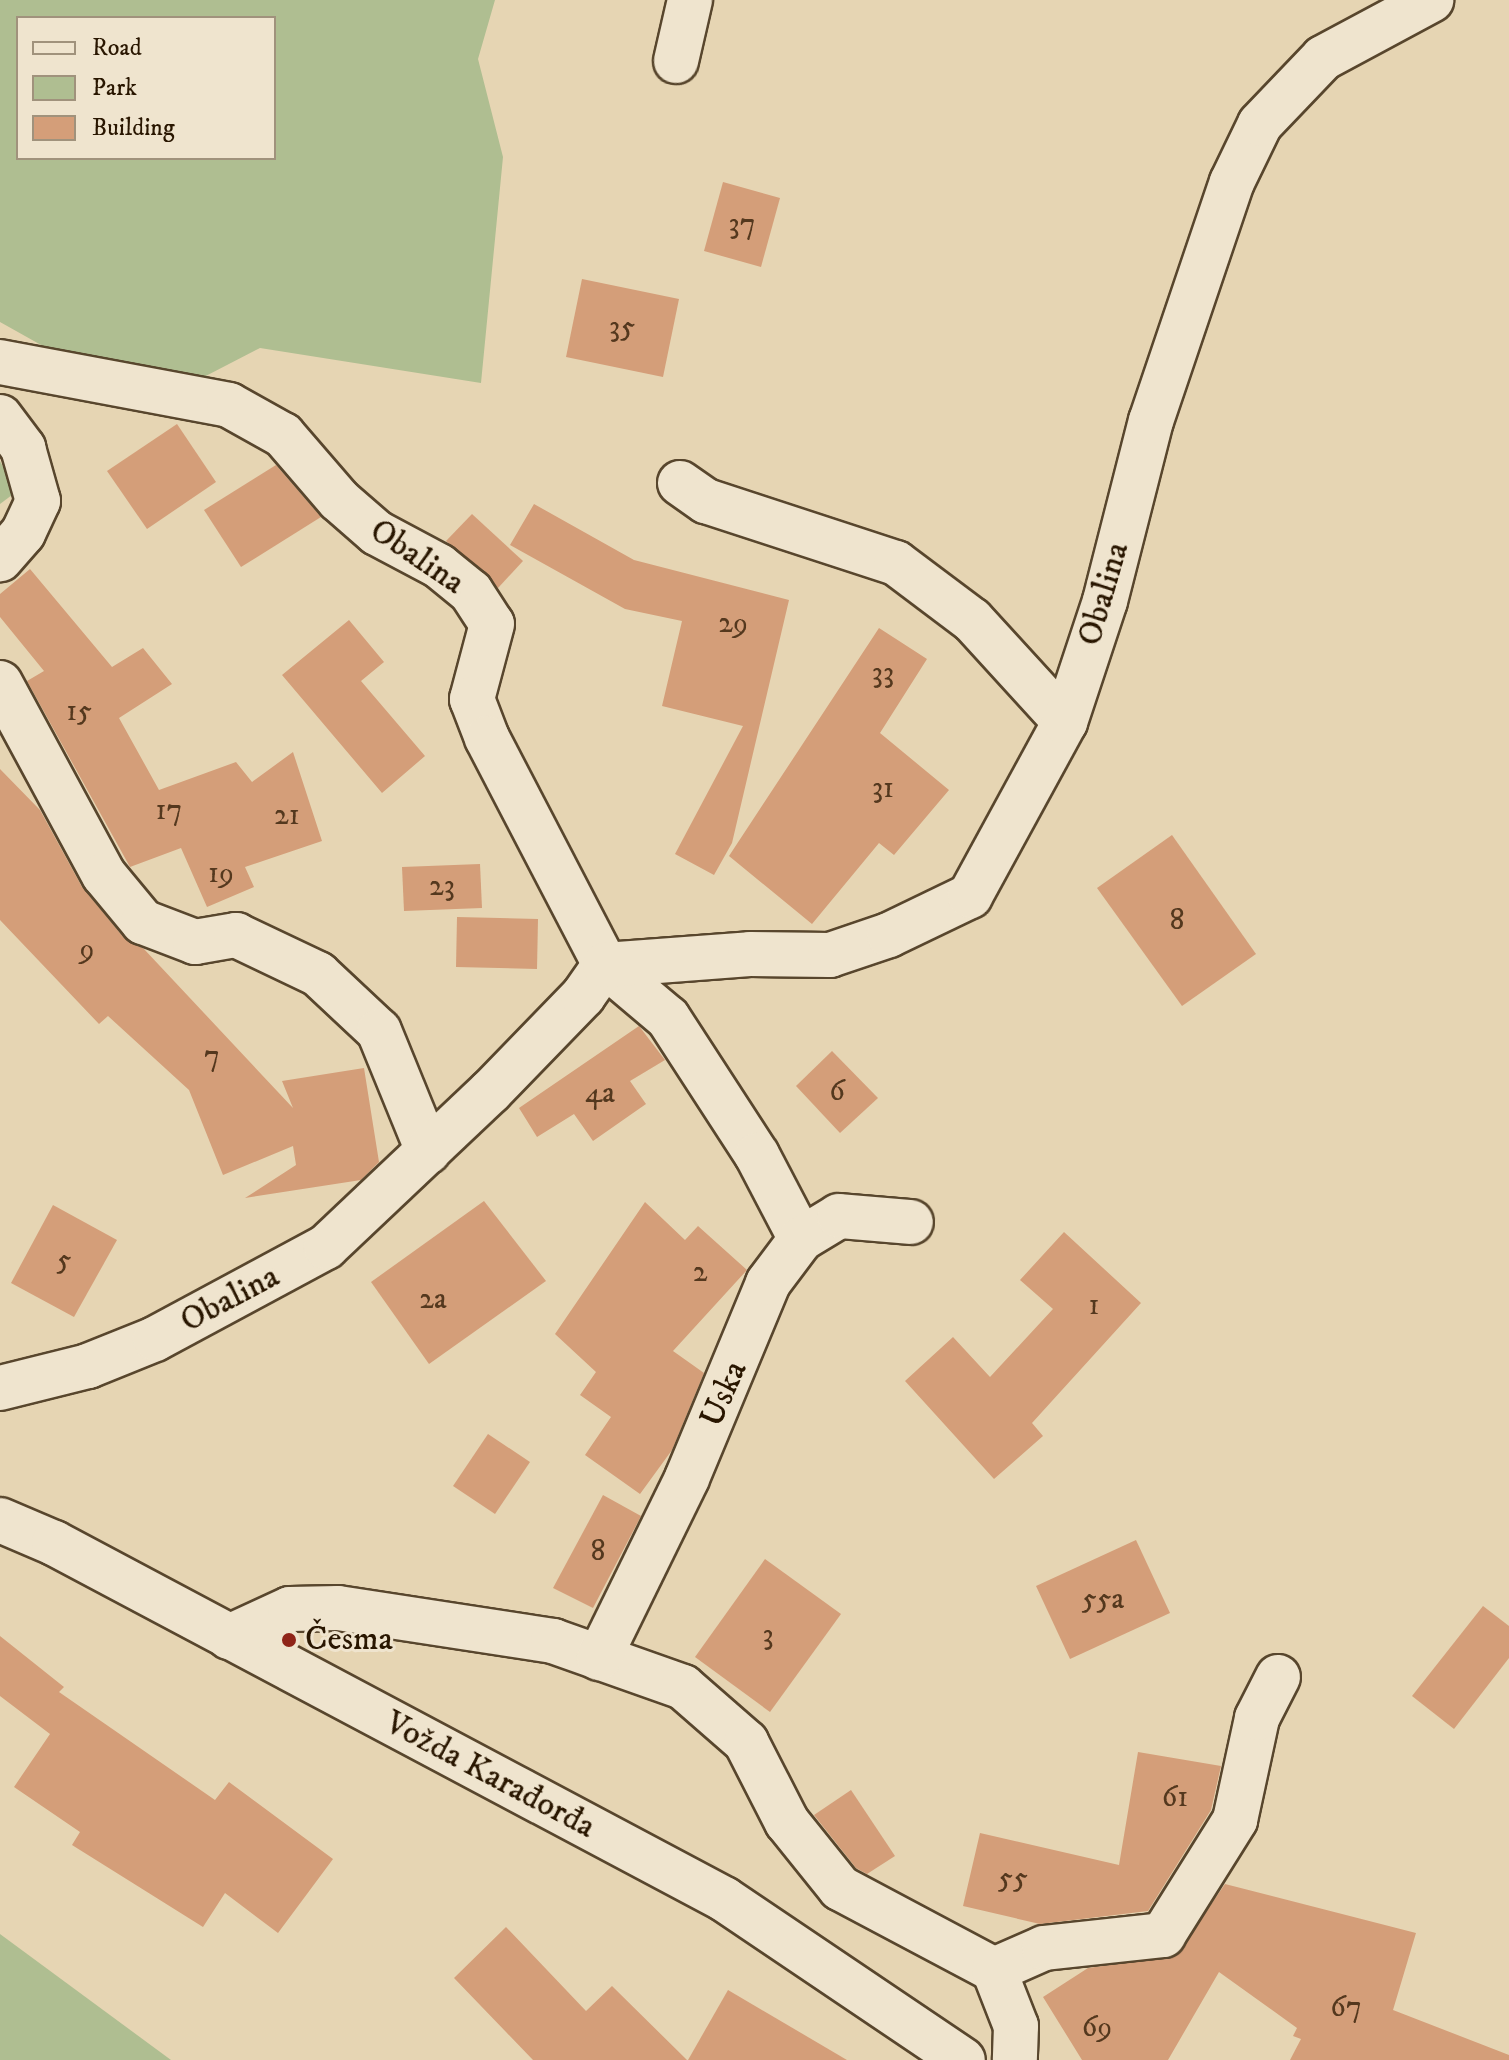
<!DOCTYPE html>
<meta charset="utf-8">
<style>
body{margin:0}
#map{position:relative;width:1509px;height:2060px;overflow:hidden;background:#e6d5b3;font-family:"IM FELL DW Pica",serif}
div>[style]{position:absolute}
.green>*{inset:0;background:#afbe91}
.building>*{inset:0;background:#d49e79}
.roads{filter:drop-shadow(2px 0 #58462d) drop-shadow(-2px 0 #58462d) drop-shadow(0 2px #58462d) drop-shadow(0 -2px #58462d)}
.minor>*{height:44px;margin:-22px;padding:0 22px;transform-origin:22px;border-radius:22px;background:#efe4ce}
.dots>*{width:22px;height:22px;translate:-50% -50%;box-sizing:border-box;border:4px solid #efe4ce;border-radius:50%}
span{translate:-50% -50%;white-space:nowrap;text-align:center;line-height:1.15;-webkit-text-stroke:6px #efe4ce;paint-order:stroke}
.number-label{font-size:30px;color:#54381e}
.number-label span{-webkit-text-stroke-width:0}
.street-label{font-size:34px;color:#291600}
.poi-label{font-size:34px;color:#291600}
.left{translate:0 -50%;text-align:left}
.legend{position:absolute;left:16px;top:16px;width:260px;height:144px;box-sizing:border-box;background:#efe4ce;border:2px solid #a0927c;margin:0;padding:10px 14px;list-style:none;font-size:24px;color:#291600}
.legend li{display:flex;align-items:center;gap:16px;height:40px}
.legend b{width:40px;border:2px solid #a0927c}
</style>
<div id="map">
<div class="green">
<div style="clip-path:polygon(evenodd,0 0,495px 0,478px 59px,503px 157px,481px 383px,260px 348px,198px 380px,50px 350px,0 322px,0 0,18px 18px,274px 18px,274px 158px,18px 158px,18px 18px)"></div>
<div style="clip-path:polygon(0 461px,16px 492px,0 504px)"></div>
<div style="clip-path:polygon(0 1934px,171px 2060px,0 2060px)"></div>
</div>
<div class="building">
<div style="clip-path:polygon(723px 182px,780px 198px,761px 267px,704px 251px)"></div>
<div style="clip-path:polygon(582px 279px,679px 299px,663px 377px,566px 357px)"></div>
<div style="clip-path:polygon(177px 424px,216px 482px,147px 529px,107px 471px)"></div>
<div style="clip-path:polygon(276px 465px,321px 517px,241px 567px,204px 510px)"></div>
<div style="clip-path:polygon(534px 504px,634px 560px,789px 600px,732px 843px,714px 875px,675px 854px,743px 726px,662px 706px,682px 621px,625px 609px,510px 545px)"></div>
<div style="clip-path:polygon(472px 514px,523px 561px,498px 588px,446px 541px)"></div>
<div style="clip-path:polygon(30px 569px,112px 667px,143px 648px,172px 684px,119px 718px,159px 790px,236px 762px,252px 782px,293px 752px,322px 841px,245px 867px,254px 887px,207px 907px,181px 848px,130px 867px,27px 681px,44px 671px,0 617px,0 594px)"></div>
<div style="clip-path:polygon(349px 620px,384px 662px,361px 681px,425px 756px,382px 793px,282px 675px)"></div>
<div style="clip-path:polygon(879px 628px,927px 659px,880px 733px,949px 790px,894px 855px,879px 843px,812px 924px,729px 856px)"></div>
<div style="clip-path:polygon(0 769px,40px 810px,82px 887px,124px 938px,144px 949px,293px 1108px,282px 1081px,364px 1068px,379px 1162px,361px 1180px,245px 1198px,296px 1165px,293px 1146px,223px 1175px,189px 1090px,108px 1016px,99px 1024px,0 920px)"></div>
<div style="clip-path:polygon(1172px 835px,1256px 954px,1182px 1006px,1097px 888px)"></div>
<div style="clip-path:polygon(480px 864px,482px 908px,404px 911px,402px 867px)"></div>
<div style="clip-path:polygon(457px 917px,538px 919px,537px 969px,456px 967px)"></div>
<div style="clip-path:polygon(639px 1026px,665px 1060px,630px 1081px,646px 1104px,593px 1141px,574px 1114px,537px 1137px,519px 1108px)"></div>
<div style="clip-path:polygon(832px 1051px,878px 1098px,840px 1133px,796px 1086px)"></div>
<div style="clip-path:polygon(484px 1201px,546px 1281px,429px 1364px,371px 1282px)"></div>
<div style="clip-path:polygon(645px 1202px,685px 1240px,698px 1226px,747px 1270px,673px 1351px,704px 1373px,672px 1450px,640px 1494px,585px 1455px,611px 1417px,580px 1395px,596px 1372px,555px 1334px)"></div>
<div style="clip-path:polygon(53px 1205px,117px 1240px,74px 1317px,11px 1283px)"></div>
<div style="clip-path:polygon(1064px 1232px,1141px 1303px,1032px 1423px,1043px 1436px,994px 1479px,905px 1381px,953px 1337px,990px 1377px,1053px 1309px,1020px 1280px)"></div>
<div style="clip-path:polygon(488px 1434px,530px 1462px,495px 1514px,453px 1486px)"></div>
<div style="clip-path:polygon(603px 1495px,641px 1516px,593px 1608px,553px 1588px)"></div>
<div style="clip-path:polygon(1136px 1540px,1170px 1613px,1070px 1659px,1036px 1586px)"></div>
<div style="clip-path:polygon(765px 1559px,841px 1614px,770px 1712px,695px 1657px)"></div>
<div style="clip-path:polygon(1483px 1606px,1509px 1626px,1509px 1658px,1454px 1729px,1412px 1696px)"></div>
<div style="clip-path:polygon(0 1636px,64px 1687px,59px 1692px,215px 1800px,229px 1782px,333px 1859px,278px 1933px,225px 1893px,203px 1927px,72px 1845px,80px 1832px,14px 1787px,50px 1734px,0 1696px)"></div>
<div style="clip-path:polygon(1138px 1752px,1221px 1766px,1211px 1810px,1148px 1911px,1040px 1924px,963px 1906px,980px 1833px,1119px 1865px)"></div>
<div style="clip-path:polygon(851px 1790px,895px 1856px,867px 1874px,856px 1868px,814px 1815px)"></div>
<div style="clip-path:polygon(1225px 1884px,1416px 1933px,1393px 2010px,1509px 2055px,1509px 2060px,1290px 2060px,1301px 2039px,1293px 2036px,1297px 2028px,1219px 1972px,1168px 2060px,1082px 2060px,1043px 1997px,1088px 1968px,1176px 1956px)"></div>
<div style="clip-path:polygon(506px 1927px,586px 2011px,612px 1986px,687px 2060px,533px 2060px,454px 1978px)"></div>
<div style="clip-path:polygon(728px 1990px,847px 2060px,688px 2060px)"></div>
</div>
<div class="roads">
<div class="minor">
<div style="left:676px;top:61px;width:63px;rotate:-77.1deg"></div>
<div style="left:0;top:362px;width:233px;rotate:10.6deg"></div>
<div style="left:229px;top:405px;width:62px;rotate:29.1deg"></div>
<div style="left:283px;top:435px;width:86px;rotate:49.3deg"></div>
<div style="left:339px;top:500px;width:50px;rotate:41deg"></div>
<div style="left:377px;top:533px;width:70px;rotate:28deg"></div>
<div style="left:439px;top:566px;width:41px;rotate:39.1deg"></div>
<div style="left:471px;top:592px;width:38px;rotate:57deg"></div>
<div style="left:492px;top:624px;width:78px;rotate:104.9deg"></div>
<div style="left:472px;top:699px;width:42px;rotate:69deg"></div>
<div style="left:487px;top:738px;width:256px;rotate:62.5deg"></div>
<div style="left:605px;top:965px;width:82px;rotate:40.1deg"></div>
<div style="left:668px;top:1018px;width:163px;rotate:57deg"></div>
<div style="left:757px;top:1155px;width:95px;rotate:62.4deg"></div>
<div style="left:0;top:417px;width:39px;rotate:53deg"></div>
<div style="left:23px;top:448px;width:55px;rotate:74.2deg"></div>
<div style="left:38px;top:501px;width:35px;rotate:115deg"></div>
<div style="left:23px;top:533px;width:35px;rotate:131deg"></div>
<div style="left:680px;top:483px;width:32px;rotate:35deg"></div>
<div style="left:706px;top:501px;width:200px;rotate:18.1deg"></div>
<div style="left:896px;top:563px;width:95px;rotate:36.9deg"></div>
<div style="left:972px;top:620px;width:138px;rotate:47.6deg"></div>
<div style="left:0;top:683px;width:218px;rotate:61.6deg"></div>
<div style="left:104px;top:875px;width:61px;rotate:50.3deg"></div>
<div style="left:143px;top:922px;width:56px;rotate:21deg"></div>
<div style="left:195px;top:942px;width:42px;rotate:-9.7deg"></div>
<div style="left:236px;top:935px;width:91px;rotate:25.4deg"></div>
<div style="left:318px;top:974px;width:83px;rotate:43.1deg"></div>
<div style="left:379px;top:1031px;width:130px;rotate:67.8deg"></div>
<div style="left:0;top:1388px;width:91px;rotate:-14deg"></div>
<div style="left:88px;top:1366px;width:72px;rotate:-21.9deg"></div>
<div style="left:155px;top:1339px;width:194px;rotate:-28.3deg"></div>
<div style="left:326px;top:1247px;width:226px;rotate:-43.4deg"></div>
<div style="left:490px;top:1092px;width:134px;rotate:-45.9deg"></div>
<div style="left:583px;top:996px;width:38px;rotate:-55deg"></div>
<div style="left:605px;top:965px;width:145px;rotate:-4.3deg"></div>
<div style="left:750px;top:954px;width:80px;rotate:0.7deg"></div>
<div style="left:830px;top:955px;width:62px;rotate:-18.7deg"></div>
<div style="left:889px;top:935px;width:90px;rotate:-25.7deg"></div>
<div style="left:970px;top:896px;width:198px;rotate:-61.4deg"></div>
<div style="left:1065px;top:722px;width:127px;rotate:-71.7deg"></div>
<div style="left:1105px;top:601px;width:186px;rotate:-75.7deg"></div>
<div style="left:1151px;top:421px;width:252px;rotate:-71.3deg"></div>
<div style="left:1232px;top:182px;width:64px;rotate:-64.2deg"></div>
<div style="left:1260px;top:124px;width:91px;rotate:-46.3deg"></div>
<div style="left:1323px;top:58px;width:123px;rotate:-28.2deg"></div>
<div style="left:0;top:1520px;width:59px;rotate:23.1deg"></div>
<div style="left:54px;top:1543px;width:759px;rotate:27.98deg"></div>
<div style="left:724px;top:1899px;width:288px;rotate:34deg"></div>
<div style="left:229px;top:1637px;width:67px;rotate:-24.7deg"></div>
<div style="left:290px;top:1609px;width:48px;rotate:-1.2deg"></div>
<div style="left:338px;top:1608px;width:218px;rotate:8.7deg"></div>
<div style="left:553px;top:1641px;width:138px;rotate:19.5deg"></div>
<div style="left:683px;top:1687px;width:84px;rotate:41.1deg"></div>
<div style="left:746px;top:1742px;width:90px;rotate:62.9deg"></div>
<div style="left:787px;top:1822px;width:85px;rotate:51.2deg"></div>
<div style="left:840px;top:1888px;width:174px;rotate:28deg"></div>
<div style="left:994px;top:1970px;width:60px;rotate:68.6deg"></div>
<div style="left:1016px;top:2026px;width:34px;rotate:92deg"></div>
<div style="left:599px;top:1658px;width:200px;rotate:-63.9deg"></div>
<div style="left:687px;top:1478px;width:211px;rotate:-67.4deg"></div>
<div style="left:768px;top:1283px;width:55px;rotate:-53.1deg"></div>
<div style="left:801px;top:1239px;width:44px;rotate:-31.2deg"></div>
<div style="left:839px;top:1216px;width:72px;rotate:4.8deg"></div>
<div style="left:994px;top:1970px;width:55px;rotate:-23.7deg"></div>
<div style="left:1044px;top:1948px;width:120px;rotate:-6.2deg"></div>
<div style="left:1163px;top:1935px;width:136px;rotate:-57.9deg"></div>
<div style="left:1235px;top:1820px;width:104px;rotate:-77.8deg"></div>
<div style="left:1257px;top:1718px;width:46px;rotate:-62.9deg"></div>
</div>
</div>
<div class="dots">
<div style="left:289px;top:1640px;background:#8f2418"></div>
</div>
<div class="number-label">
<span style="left:742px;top:225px">37</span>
<span style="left:622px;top:328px">35</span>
<span style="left:733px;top:624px">29</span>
<span style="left:883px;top:674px">33</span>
<span style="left:79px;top:712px">15</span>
<span style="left:883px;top:789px">31</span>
<span style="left:169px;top:811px">17</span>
<span style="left:287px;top:816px">21</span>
<span style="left:221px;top:874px">19</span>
<span style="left:442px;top:887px">23</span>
<span style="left:1177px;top:921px">8</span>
<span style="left:87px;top:950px">9</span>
<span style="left:212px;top:1057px">7</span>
<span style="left:837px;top:1092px">6</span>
<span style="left:600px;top:1094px">4a</span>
<span style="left:64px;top:1261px">5</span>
<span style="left:700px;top:1273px">2</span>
<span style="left:433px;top:1300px">2a</span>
<span style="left:1094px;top:1306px">1</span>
<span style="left:598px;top:1552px">8</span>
<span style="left:1103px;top:1600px">55a</span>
<span style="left:768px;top:1636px">3</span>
<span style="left:1175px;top:1798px">61</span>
<span style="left:1013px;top:1879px">55</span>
<span style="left:1346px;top:2008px">67</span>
<span style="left:1097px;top:2028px">69</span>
</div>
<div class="street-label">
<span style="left:417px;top:557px;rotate:34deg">Obalina</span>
<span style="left:1104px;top:594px;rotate:-74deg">Obalina</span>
<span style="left:230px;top:1299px;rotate:-28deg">Obalina</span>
<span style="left:724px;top:1394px;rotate:-66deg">Uska</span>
<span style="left:490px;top:1775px;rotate:28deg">Vožda Karađorđa</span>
</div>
<div class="poi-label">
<span class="left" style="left:305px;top:1640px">Česma</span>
</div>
<ul class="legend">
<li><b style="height:10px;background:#efe4ce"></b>Road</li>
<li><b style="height:22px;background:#afbe91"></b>Park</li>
<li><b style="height:22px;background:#d49e79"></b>Building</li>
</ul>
</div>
